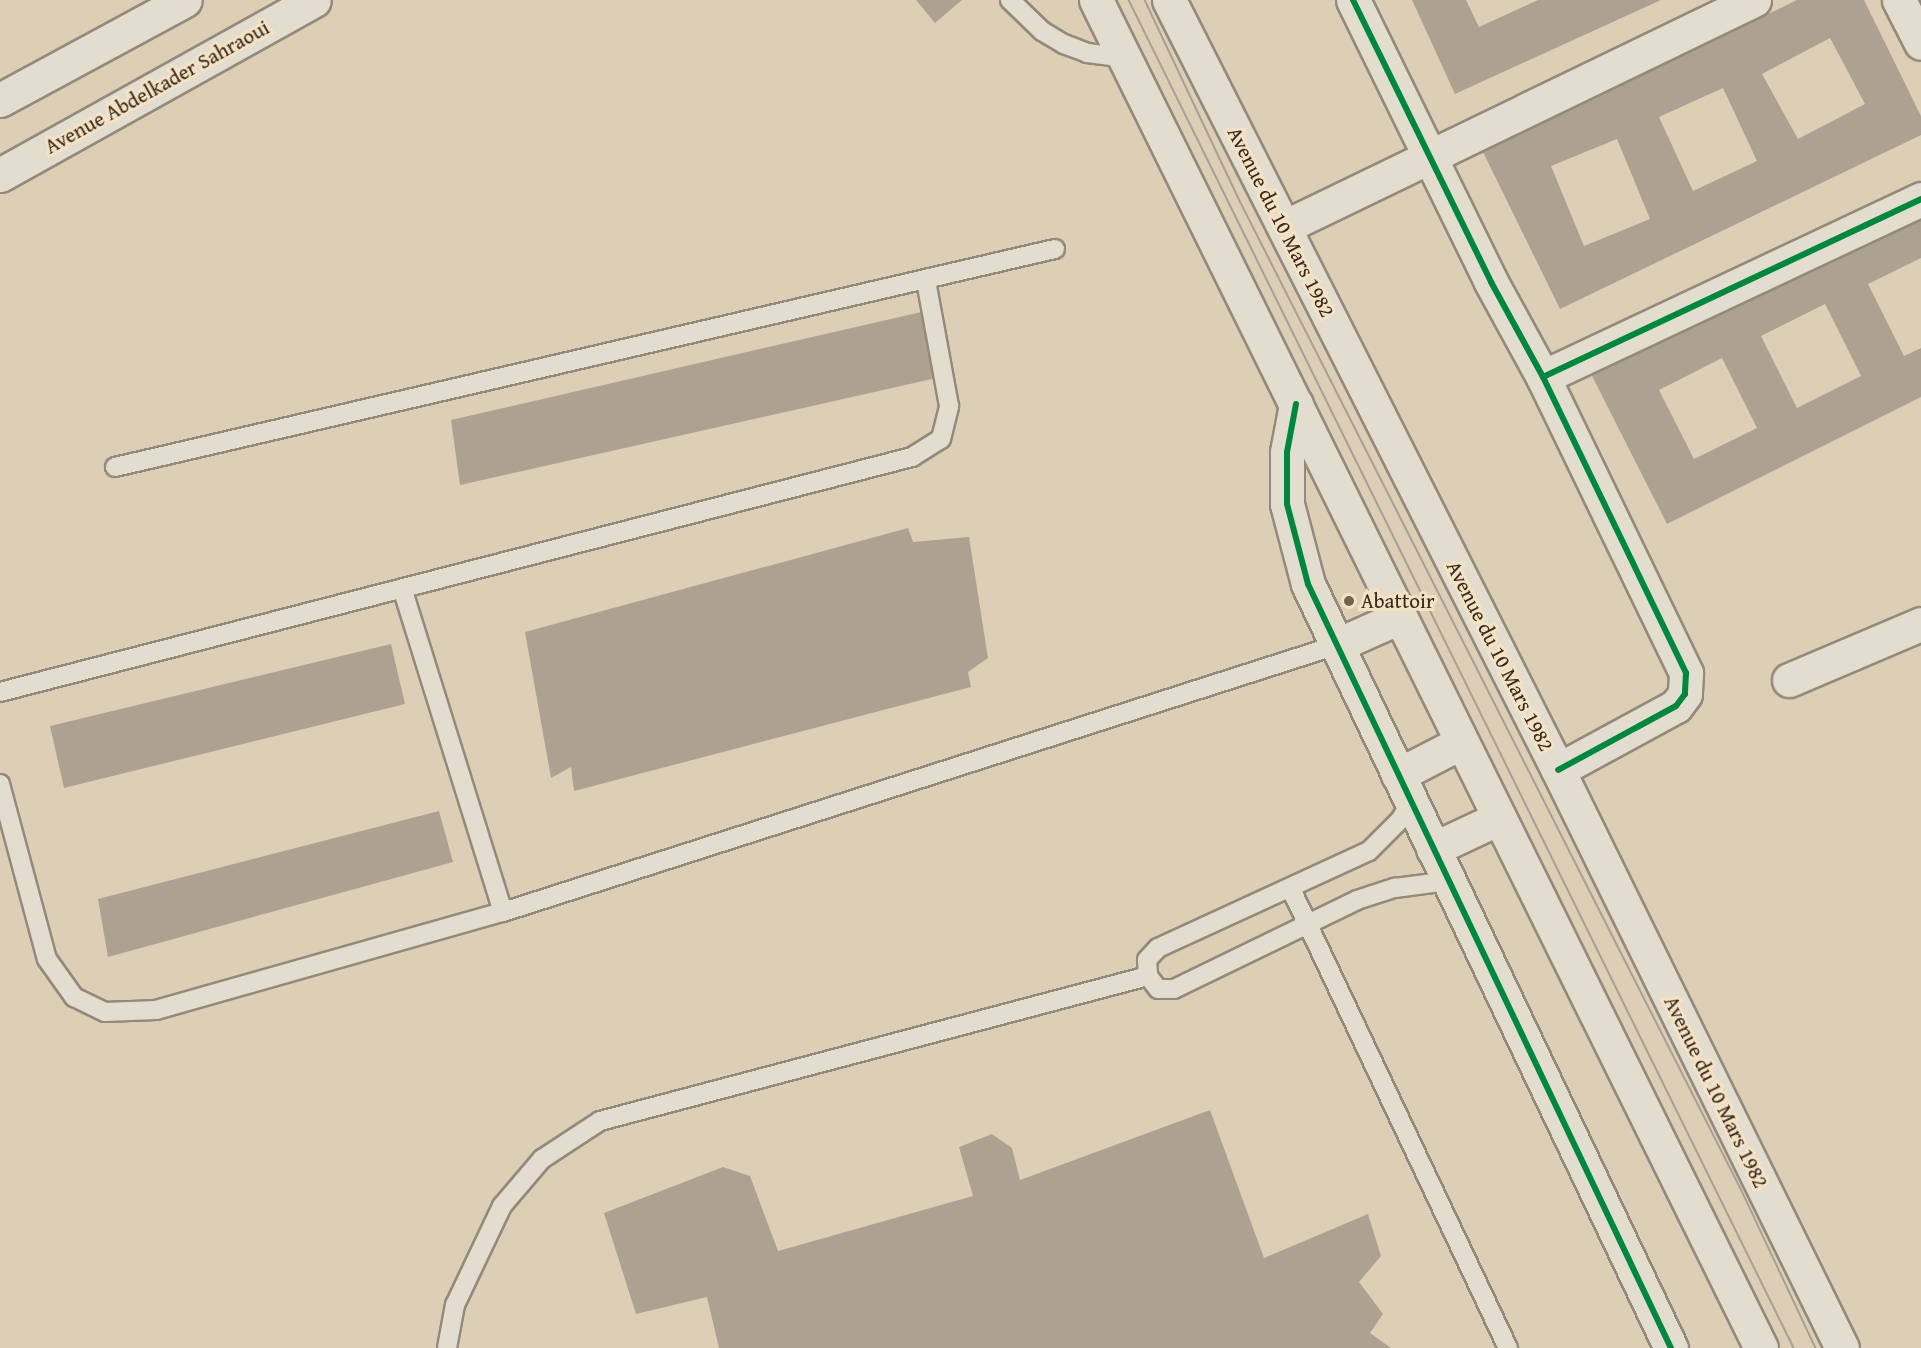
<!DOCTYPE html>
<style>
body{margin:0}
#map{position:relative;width:1921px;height:1348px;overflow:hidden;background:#ddcfb6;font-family:"Gentium Book Plus",serif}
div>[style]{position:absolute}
.building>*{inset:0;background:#ada292}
.roads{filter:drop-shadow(2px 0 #948a7b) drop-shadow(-2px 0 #948a7b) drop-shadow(0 2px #948a7b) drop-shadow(0 -2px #948a7b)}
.lane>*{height:18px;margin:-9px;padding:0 9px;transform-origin:9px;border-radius:9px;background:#e3ddd0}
.street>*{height:33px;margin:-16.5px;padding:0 16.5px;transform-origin:16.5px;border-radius:16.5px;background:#e3ddd0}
.secondary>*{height:33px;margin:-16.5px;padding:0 16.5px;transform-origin:16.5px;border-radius:16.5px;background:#e3ddd0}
.tram>*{height:1.5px;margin:-0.75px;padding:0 0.75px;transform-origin:0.75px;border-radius:0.75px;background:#a69f94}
.cycleway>*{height:6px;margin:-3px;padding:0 3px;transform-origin:3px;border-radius:3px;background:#00873e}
.dots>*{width:16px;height:16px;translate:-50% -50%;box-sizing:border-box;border:3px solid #f3e3c6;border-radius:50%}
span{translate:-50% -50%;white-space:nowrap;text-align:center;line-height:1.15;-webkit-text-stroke:6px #f3e3c6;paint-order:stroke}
.street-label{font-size:21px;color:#3b261a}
.poi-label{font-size:21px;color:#3b261a}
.left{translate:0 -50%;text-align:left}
</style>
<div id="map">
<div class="building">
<div style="clip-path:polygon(916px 0,962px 0,935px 23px)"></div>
<div style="clip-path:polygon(1412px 0,1466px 0,1479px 27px,1538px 0,1661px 0,1455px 94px)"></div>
<div style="clip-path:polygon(evenodd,1797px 0,1864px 0,1921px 116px,1921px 135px,1560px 309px,1483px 152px,1797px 0,1830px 38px,1865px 104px,1798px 139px,1762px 74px,1830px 38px,1797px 0,1723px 88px,1757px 161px,1693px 191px,1659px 117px,1723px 88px,1797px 0,1617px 139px,1650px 219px,1584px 246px,1551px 166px,1617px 139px)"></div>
<div style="clip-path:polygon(evenodd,1921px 206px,1921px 258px,1868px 284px,1904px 356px,1921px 348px,1921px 397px,1667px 524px,1590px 372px,1921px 206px,1825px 304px,1861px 376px,1797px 408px,1761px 336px,1825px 304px,1921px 206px,1722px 358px,1757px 428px,1694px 459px,1659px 390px,1722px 358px)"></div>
<div style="clip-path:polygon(930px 310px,941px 377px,460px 485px,451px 420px)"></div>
<div style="clip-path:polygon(908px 528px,913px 542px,969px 537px,988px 658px,968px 672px,971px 687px,574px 791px,571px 767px,551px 778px,525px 632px)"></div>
<div style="clip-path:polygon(391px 644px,405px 704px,64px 788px,50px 726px)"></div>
<div style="clip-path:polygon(439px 811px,453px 862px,108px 957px,98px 899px)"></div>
<div style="clip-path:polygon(1210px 1110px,1264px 1258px,1368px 1214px,1381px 1256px,1359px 1282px,1383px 1314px,1370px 1333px,1391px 1348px,719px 1348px,707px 1297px,636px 1314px,604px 1213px,723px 1167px,750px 1176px,778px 1251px,973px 1196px,959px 1147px,992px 1134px,1012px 1148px,1020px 1180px)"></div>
</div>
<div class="roads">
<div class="lane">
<div style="left:1010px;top:0;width:45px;rotate:44.1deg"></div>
<div style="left:1042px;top:31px;width:26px;rotate:31deg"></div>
<div style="left:1064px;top:44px;width:25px;rotate:21deg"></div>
<div style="left:1087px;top:53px;width:41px;rotate:7deg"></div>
<div style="left:115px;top:467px;width:965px;rotate:-13.06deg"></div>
<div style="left:403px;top:591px;width:336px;rotate:72.7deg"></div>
<div style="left:0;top:692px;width:942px;rotate:-14.45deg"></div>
<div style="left:912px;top:457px;width:34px;rotate:-32deg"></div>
<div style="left:941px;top:439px;width:34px;rotate:-76deg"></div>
<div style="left:949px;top:406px;width:127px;rotate:-100.4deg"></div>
<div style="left:0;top:784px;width:181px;rotate:75deg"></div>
<div style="left:47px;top:959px;width:47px;rotate:54.6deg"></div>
<div style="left:74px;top:997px;width:34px;rotate:26deg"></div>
<div style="left:105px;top:1012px;width:51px;rotate:-2.2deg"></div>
<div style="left:156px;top:1010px;width:361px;rotate:-15.8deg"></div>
<div style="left:503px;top:912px;width:876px;rotate:-17.75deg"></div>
<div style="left:1411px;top:802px;width:21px;rotate:121deg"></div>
<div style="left:1400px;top:820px;width:44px;rotate:135deg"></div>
<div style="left:1369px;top:851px;width:232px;rotate:155.3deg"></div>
<div style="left:1158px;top:948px;width:16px;rotate:133deg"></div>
<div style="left:1147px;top:960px;width:16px;rotate:86deg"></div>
<div style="left:1148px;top:976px;width:16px;rotate:52deg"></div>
<div style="left:1158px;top:989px;width:16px"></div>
<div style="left:1174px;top:989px;width:203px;rotate:-25.9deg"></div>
<div style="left:1357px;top:900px;width:40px;rotate:-18deg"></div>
<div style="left:1395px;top:888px;width:53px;rotate:-7.5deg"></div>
<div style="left:1291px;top:889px;width:508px;rotate:64.7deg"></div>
<div style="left:447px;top:1348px;width:44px;rotate:-79.5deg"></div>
<div style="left:455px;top:1305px;width:110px;rotate:-64.6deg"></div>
<div style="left:502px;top:1206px;width:62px;rotate:-49.6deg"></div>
<div style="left:542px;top:1159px;width:69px;rotate:-33.2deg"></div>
<div style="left:600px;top:1121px;width:567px;rotate:-14.82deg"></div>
</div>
<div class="street">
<div style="left:1353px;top:0;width:314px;rotate:63.9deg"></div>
<div style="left:1491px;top:282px;width:108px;rotate:61.3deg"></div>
<div style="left:1543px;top:377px;width:329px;rotate:64.2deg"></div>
<div style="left:1686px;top:673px;width:21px;rotate:93deg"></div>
<div style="left:1685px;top:694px;width:15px;rotate:127deg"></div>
<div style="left:1676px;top:706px;width:134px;rotate:151.5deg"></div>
<div style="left:1899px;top:0;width:48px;rotate:62.9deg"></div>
<div style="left:1284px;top:227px;width:522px;rotate:-25.78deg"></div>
<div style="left:1543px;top:377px;width:418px;rotate:-25.2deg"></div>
<div style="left:1296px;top:404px;width:49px;rotate:100.6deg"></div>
<div style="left:1287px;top:452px;width:52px;rotate:90deg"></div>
<div style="left:1287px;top:504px;width:83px;rotate:75.3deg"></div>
<div style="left:1308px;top:584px;width:846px;rotate:64.59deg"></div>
<div style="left:1789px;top:680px;width:143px;rotate:-23deg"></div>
</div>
<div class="secondary">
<div style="left:1096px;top:0;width:1503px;rotate:63.74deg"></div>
<div style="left:1169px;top:0;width:863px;rotate:63.2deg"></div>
<div style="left:1558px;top:770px;width:644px;rotate:63.83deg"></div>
<div style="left:0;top:100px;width:210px;rotate:-28.4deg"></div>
<div style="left:0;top:175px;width:359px;rotate:-29.1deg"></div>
<div style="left:1337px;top:645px;width:69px;rotate:-24deg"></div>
<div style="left:1398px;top:775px;width:70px;rotate:-27.3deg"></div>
<div style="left:1433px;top:849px;width:71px;rotate:-25.1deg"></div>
</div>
</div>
<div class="tram">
<div style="left:1129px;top:0;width:1503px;rotate:63.74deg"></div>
<div style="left:1145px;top:0;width:222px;rotate:64.7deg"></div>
<div style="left:1240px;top:201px;width:1110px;rotate:63.11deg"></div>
<div style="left:1742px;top:1191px;width:174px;rotate:64.8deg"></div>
</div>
<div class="cycleway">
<div style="left:1353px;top:0;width:314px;rotate:63.9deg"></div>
<div style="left:1491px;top:282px;width:108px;rotate:61.3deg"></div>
<div style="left:1543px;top:377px;width:329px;rotate:64.2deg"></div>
<div style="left:1686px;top:673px;width:21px;rotate:93deg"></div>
<div style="left:1685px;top:694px;width:15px;rotate:127deg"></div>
<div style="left:1676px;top:706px;width:134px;rotate:151.5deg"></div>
<div style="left:1543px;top:377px;width:418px;rotate:-25.2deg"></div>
<div style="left:1296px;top:404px;width:49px;rotate:100.6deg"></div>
<div style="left:1287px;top:452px;width:52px;rotate:90deg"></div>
<div style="left:1287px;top:504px;width:83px;rotate:75.3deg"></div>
<div style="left:1308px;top:584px;width:846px;rotate:64.59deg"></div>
</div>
<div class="dots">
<div style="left:1349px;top:601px;background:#746151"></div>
</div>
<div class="street-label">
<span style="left:157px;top:87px;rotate:-29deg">Avenue Abdelkader Sahraoui</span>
<span style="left:1281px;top:222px;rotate:63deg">Avenue du 10 Mars 1982</span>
<span style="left:1500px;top:656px;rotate:63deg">Avenue du 10 Mars 1982</span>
<span style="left:1716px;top:1092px;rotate:64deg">Avenue du 10 Mars 1982</span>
</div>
<div class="poi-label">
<span class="left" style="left:1361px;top:601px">Abattoir</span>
</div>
</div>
